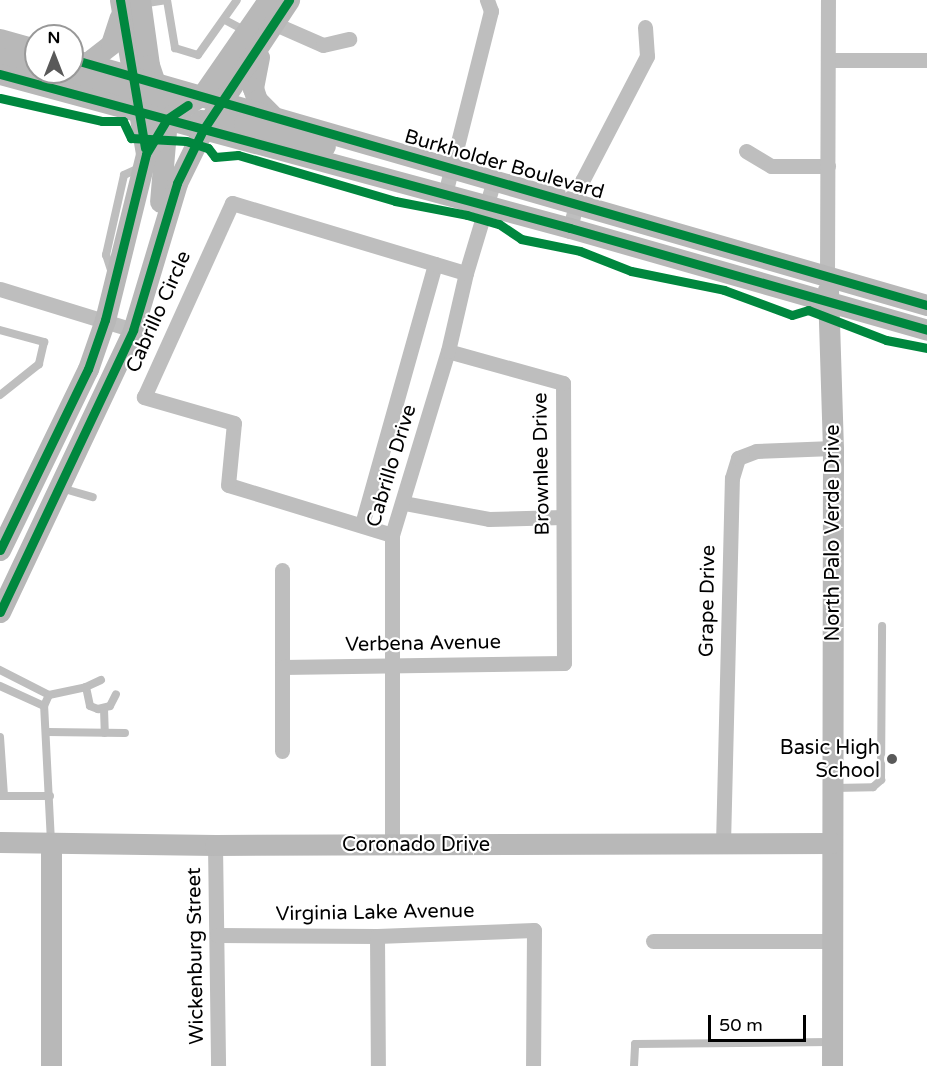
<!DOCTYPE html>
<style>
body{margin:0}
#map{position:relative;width:927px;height:1066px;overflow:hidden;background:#fff;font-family:"Varela Round",sans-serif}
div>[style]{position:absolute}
.lane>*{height:8px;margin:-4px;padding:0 4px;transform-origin:4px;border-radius:4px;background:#bebebe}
.street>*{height:15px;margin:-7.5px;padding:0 7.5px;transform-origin:7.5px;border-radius:7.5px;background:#bebebe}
.secondary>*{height:21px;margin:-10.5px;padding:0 10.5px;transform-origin:10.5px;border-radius:10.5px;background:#b8b8b8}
.cycleway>*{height:9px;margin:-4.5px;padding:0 4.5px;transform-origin:4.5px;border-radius:4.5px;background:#00873e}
.dots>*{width:16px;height:16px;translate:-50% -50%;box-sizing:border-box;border:3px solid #fff;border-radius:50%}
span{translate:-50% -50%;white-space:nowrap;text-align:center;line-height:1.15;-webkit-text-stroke:4.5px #fff;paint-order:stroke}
.street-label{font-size:20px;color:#000}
.poi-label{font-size:20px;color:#000}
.right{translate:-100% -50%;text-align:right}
.north{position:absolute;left:24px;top:24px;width:60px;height:60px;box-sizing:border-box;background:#fff;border:2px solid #999;border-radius:50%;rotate:0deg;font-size:16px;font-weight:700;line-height:24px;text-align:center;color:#000}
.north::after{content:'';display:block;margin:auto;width:21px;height:27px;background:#595959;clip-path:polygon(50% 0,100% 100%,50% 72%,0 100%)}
.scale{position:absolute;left:708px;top:1015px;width:98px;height:27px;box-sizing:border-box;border:3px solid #000;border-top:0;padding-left:8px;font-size:18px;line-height:21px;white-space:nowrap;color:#000;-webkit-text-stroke:4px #fff;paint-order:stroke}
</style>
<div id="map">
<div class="lane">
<div style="left:167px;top:0;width:49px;rotate:80.5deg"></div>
<div style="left:175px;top:48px;width:24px;rotate:17deg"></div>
<div style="left:198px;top:55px;width:67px;rotate:-54.7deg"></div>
<div style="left:141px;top:4px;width:26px;rotate:-9deg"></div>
<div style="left:225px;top:20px;width:21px;rotate:28deg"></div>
<div style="left:111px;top:270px;width:16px;rotate:-108deg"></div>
<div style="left:106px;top:255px;width:82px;rotate:-77.3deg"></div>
<div style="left:124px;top:175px;width:17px;rotate:-25deg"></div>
<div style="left:0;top:330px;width:46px;rotate:15.3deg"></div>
<div style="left:44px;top:342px;width:23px;rotate:103deg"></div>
<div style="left:39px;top:364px;width:50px;rotate:141.5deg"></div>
<div style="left:61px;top:488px;width:33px;rotate:16deg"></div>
<div style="left:0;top:670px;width:55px;rotate:27deg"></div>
<div style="left:101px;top:680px;width:17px;rotate:155deg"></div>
<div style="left:86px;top:687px;width:19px;rotate:78deg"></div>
<div style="left:90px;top:706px;width:9px;rotate:21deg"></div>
<div style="left:98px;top:709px;width:12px;rotate:-14deg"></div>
<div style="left:110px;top:706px;width:13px;rotate:-63deg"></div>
<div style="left:0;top:686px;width:48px;rotate:24.4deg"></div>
<div style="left:104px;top:709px;width:24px;rotate:88deg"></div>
<div style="left:48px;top:732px;width:77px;rotate:0.7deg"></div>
<div style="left:0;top:737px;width:59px;rotate:86.1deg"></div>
<div style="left:834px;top:788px;width:39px;rotate:-1deg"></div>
<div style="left:873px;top:787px;width:11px;rotate:-41deg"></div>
<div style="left:881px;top:780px;width:154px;rotate:-89.6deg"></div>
<div style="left:0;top:796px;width:50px"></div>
<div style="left:51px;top:842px;width:136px;rotate:-92.9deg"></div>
<div style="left:44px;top:706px;width:12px;rotate:-66deg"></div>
<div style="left:49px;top:695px;width:38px;rotate:-12deg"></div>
<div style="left:634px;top:1066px;width:22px;rotate:-87deg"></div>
<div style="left:635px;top:1044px;width:195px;rotate:-0.6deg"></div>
</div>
<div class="street">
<div style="left:275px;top:24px;width:52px;rotate:23.6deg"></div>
<div style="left:323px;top:45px;width:27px;rotate:-13deg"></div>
<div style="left:828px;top:60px;width:99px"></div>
<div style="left:746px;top:151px;width:29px;rotate:31deg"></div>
<div style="left:771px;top:166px;width:57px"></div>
<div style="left:445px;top:194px;width:189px;rotate:-75.9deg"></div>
<div style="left:491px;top:11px;width:12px;rotate:-110deg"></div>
<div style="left:570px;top:228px;width:49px;rotate:-75.7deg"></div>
<div style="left:582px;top:181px;width:141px;rotate:-62.5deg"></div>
<div style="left:647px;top:56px;width:29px;rotate:-94deg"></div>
<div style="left:827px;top:277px;width:277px;rotate:-89.8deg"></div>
<div style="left:0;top:289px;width:139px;rotate:17.1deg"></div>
<div style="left:404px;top:503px;width:86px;rotate:10.7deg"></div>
<div style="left:489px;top:519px;width:74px;rotate:-1.5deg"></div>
<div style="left:362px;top:524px;width:270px;rotate:-74.3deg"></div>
<div style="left:392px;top:535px;width:171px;rotate:-163deg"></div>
<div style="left:228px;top:485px;width:62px;rotate:-84.5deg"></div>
<div style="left:234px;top:423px;width:94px;rotate:-163.9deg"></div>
<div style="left:144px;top:397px;width:213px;rotate:-65.6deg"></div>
<div style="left:232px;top:203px;width:244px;rotate:16.7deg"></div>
<div style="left:282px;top:570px;width:181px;rotate:90deg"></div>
<div style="left:282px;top:667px;width:282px;rotate:-0.8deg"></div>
<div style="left:564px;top:663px;width:280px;rotate:-90.2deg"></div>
<div style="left:563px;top:383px;width:119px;rotate:-164.5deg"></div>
<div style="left:723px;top:844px;width:366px;rotate:-88.6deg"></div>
<div style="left:732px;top:478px;width:21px;rotate:-73deg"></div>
<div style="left:738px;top:458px;width:19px;rotate:-21deg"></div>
<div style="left:756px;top:451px;width:77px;rotate:-2.2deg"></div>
<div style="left:215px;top:845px;width:221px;rotate:89.2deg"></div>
<div style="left:392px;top:845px;width:310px;rotate:-90deg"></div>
<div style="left:392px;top:535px;width:192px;rotate:-73.1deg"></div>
<div style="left:448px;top:351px;width:80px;rotate:-77deg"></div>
<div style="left:466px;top:273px;width:97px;rotate:-73.2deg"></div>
<div style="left:217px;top:935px;width:160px;rotate:0.4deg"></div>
<div style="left:377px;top:936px;width:157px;rotate:-2.2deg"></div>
<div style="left:534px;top:930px;width:136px;rotate:90.4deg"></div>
<div style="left:377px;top:936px;width:130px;rotate:89.6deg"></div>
<div style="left:653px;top:941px;width:178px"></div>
</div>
<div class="secondary">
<div style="left:120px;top:0;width:156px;rotate:80.4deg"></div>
<div style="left:140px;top:0;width:66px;rotate:82.1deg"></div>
<div style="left:149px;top:65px;width:57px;rotate:71.6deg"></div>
<div style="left:167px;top:119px;width:83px;rotate:94.8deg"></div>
<div style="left:0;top:39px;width:37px;rotate:16deg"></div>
<div style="left:259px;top:57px;width:32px;rotate:101deg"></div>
<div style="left:253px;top:88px;width:13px;rotate:72deg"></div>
<div style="left:257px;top:100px;width:21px;rotate:45deg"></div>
<div style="left:0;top:58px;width:37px;rotate:14deg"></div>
<div style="left:72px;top:59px;width:890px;rotate:16.05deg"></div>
<div style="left:87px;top:63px;width:31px;rotate:-38deg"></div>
<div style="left:111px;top:44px;width:28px;rotate:-72deg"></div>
<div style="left:54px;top:72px;width:119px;rotate:14.2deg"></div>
<div style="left:0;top:74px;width:590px;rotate:15.12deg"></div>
<div style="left:570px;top:228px;width:371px;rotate:15.9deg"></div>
<div style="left:200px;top:120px;width:44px;rotate:3.9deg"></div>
<div style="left:244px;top:123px;width:84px;rotate:15.9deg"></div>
<div style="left:828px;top:290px;width:158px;rotate:88.2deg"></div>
<div style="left:833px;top:448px;width:618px;rotate:90.09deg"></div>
<div style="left:0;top:550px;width:201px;rotate:-64.1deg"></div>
<div style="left:88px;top:369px;width:52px;rotate:-70.9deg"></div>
<div style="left:105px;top:320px;width:171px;rotate:-76.1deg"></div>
<div style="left:146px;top:154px;width:41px;rotate:-59deg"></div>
<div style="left:167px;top:119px;width:44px;rotate:-34.8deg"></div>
<div style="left:203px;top:94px;width:114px;rotate:-55.3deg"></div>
<div style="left:0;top:612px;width:312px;rotate:-64.7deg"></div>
<div style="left:133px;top:330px;width:153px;rotate:-73.3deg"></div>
<div style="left:177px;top:183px;width:59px;rotate:-63.9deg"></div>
<div style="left:203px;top:130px;width:156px;rotate:-56.5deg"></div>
<div style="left:0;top:842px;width:215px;rotate:0.8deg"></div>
<div style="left:215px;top:845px;width:617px;rotate:-0.19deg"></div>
<div style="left:51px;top:844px;width:222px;rotate:90deg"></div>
</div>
<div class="cycleway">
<div style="left:120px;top:0;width:150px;rotate:80.4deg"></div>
<div style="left:72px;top:59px;width:890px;rotate:16.05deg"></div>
<div style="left:0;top:74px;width:590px;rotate:15.12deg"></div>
<div style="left:570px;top:228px;width:371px;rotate:15.9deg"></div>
<div style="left:0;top:98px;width:105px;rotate:12.7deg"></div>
<div style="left:102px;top:121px;width:21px"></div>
<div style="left:123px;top:121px;width:19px;rotate:65deg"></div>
<div style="left:131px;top:138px;width:55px;rotate:3.1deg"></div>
<div style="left:186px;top:141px;width:23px;rotate:18deg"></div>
<div style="left:208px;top:148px;width:11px;rotate:52deg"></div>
<div style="left:215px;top:157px;width:23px;rotate:-5deg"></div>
<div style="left:238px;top:155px;width:164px;rotate:16.3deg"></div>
<div style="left:395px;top:201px;width:73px;rotate:11deg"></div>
<div style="left:467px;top:215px;width:33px;rotate:16deg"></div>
<div style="left:499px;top:224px;width:27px;rotate:34deg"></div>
<div style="left:521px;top:239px;width:60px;rotate:11.5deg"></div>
<div style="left:580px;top:251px;width:55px;rotate:21.4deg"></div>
<div style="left:631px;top:271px;width:95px;rotate:11.5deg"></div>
<div style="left:724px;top:290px;width:72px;rotate:20.2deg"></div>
<div style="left:792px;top:315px;width:17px;rotate:-17deg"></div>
<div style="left:808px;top:310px;width:84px;rotate:21deg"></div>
<div style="left:886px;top:340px;width:42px;rotate:11deg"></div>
<div style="left:0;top:550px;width:201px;rotate:-64.1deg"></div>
<div style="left:88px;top:369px;width:52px;rotate:-70.9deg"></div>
<div style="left:105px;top:320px;width:171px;rotate:-76.1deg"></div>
<div style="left:146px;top:154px;width:41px;rotate:-59deg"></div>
<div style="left:167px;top:119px;width:25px;rotate:-34deg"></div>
<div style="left:0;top:612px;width:312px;rotate:-64.7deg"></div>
<div style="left:133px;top:330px;width:153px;rotate:-73.3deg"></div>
<div style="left:177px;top:183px;width:59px;rotate:-63.9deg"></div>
<div style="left:203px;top:130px;width:156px;rotate:-56.5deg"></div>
</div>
<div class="dots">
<div style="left:892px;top:759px;background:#595959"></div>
</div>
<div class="street-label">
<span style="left:504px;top:165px;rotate:16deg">Burkholder Boulevard</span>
<span style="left:159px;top:312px;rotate:-66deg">Cabrillo Circle</span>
<span style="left:542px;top:464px;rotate:-91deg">Brownlee Drive</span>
<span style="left:392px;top:466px;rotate:-73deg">Cabrillo Drive</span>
<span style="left:833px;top:533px;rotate:-90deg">North Palo Verde Drive</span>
<span style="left:708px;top:601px;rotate:-89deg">Grape Drive</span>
<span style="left:423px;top:644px;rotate:-1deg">Verbena Avenue</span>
<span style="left:416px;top:845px">Coronado Drive</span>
<span style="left:375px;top:913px;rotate:-1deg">Virginia Lake Avenue</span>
<span style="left:196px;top:956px;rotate:-91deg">Wickenburg Street</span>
</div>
<div class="poi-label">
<span class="right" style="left:880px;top:760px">Basic High<br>School</span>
</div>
<div class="north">N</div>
<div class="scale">50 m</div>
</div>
